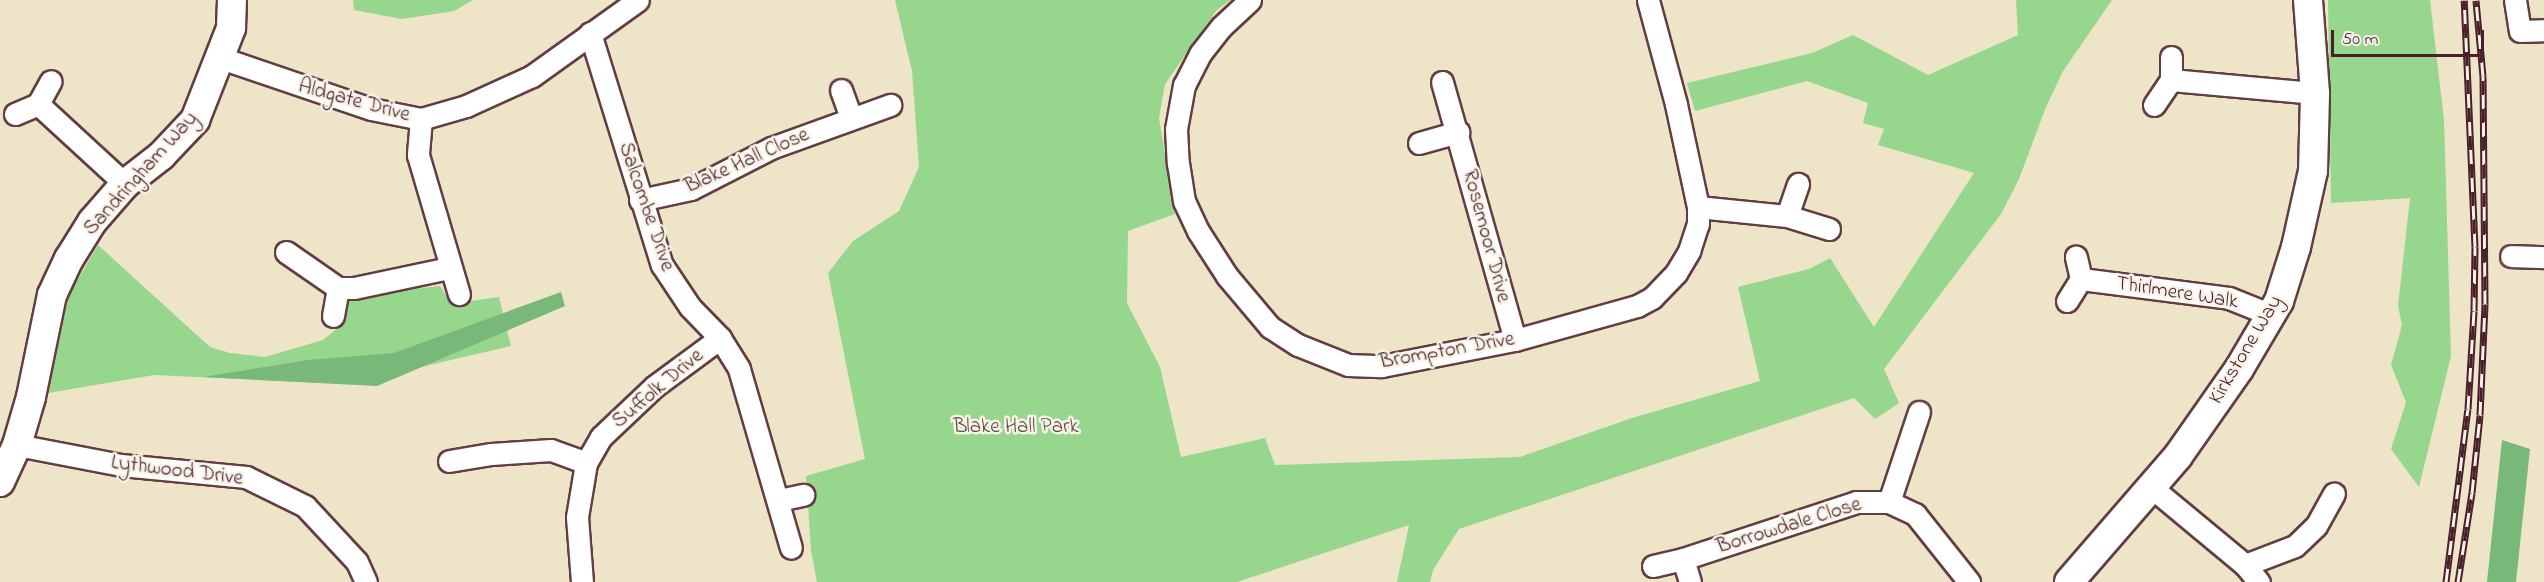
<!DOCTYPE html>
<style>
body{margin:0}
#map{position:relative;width:2544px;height:582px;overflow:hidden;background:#eee4c7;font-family:"Indie Flower",sans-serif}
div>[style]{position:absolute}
.green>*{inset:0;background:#96d78d}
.forest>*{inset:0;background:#78b878}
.roads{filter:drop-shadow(2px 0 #633d42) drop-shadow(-2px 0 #633d42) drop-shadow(0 2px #633d42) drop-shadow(0 -2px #633d42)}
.street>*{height:21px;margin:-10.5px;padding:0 10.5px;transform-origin:10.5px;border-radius:10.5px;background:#fff}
.secondary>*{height:28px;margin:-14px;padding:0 14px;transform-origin:14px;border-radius:14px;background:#fff}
.rail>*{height:7px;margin-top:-3.5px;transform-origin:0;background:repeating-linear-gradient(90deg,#f7f3e8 0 14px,#4a1f2b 0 28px);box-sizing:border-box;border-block:2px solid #4a1f2b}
span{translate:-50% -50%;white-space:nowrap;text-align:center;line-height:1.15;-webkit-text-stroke:5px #f7f3e8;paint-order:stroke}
.street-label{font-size:21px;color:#4a1f2b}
.park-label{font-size:21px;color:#5d4d44}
.scale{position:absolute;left:2331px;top:30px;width:153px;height:27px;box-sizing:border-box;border:3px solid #4a1f2b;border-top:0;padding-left:8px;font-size:18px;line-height:21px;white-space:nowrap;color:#4a1f2b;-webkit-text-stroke:4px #f7f3e8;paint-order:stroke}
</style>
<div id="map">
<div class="green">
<div style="clip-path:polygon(353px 0,473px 0,454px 11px,402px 19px,354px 10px)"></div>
<div style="clip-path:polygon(895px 0,1230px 0,1216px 11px,1165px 84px,1159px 118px,1175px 214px,1128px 231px,1127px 303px,1160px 367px,1181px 457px,1265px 438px,1275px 465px,1520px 457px,1632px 418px,1760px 381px,1738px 287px,1809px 269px,1830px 258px,1874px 327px,1974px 173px,1878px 145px,1884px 129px,1863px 123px,1868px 103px,1807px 81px,1695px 111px,1687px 83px,1812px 53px,1853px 35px,1928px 75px,2018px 35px,2016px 0,2112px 0,2063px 71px,2046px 107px,2019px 179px,2001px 214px,1884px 369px,1899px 403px,1875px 419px,1854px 398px,1459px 529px,1433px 570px,1430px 582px,1397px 582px,1409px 525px,1237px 582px,817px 582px,811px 550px,806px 476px,865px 459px,828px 273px,853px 241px,899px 211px,919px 167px,912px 71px)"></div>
<div style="clip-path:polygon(2328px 0,2430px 0,2444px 120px,2451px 356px,2419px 487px,2391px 449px,2406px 402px,2391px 365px,2402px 325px,2398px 306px,2410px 198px,2331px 203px)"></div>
<div style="clip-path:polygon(98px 245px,210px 347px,230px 353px,265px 357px,323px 340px,339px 327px,345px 300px,377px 293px,440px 286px,451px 304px,499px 297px,511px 346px,348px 384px,154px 375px,48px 393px,69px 294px)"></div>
</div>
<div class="forest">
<div style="clip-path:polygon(561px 292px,565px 306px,377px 386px,203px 377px,308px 360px,394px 353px)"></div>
<div style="clip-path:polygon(2502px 440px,2530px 449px,2516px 582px,2487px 582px)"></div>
</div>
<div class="roads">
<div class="street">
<div style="left:1250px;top:0;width:40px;rotate:137deg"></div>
<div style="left:1221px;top:27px;width:34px;rotate:128deg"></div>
<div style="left:1200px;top:54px;width:35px;rotate:117deg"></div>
<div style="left:1184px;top:85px;width:45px;rotate:100.3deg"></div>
<div style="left:1176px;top:129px;width:34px;rotate:87deg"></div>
<div style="left:1178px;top:163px;width:38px;rotate:81deg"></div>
<div style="left:1184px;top:201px;width:33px;rotate:65deg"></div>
<div style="left:1198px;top:231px;width:54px;rotate:57.2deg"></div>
<div style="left:1227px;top:276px;width:67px;rotate:49.9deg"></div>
<div style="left:1270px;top:327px;width:33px;rotate:33deg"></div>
<div style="left:1298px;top:345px;width:54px;rotate:21.8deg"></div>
<div style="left:1348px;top:365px;width:34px;rotate:2deg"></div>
<div style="left:1382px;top:366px;width:136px;rotate:-11.1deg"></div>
<div style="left:1515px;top:340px;width:127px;rotate:-15.6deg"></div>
<div style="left:1637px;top:306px;width:17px;rotate:-28deg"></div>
<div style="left:1652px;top:298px;width:35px;rotate:-46deg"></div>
<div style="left:1676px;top:273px;width:26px;rotate:-59deg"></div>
<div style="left:1689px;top:251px;width:28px;rotate:-72deg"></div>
<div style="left:1698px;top:224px;width:17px;rotate:-90deg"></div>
<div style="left:1698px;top:207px;width:105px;rotate:-102.1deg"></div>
<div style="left:1676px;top:104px;width:108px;rotate:-105.1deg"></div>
<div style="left:2515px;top:0;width:31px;rotate:81deg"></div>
<div style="left:2520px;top:31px;width:24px;rotate:-2deg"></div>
<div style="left:590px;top:33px;width:243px;rotate:72.8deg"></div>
<div style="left:662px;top:265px;width:50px;rotate:56.3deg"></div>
<div style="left:690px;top:307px;width:43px;rotate:45.9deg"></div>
<div style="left:720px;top:338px;width:36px;rotate:58deg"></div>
<div style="left:739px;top:369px;width:186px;rotate:73.8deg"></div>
<div style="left:221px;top:58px;width:158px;rotate:18.8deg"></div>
<div style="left:371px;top:109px;width:51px;rotate:11.3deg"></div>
<div style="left:421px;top:119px;width:47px;rotate:-16.1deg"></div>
<div style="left:466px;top:106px;width:72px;rotate:-24.4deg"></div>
<div style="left:532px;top:76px;width:130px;rotate:-35.6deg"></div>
<div style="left:2171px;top:80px;width:145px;rotate:5.2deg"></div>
<div style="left:1442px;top:82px;width:268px;rotate:74.2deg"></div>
<div style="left:841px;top:90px;width:29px;rotate:70deg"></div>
<div style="left:38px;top:104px;width:118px;rotate:42.6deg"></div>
<div style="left:2154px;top:105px;width:30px;rotate:-56deg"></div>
<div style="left:2171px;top:80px;width:23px;rotate:-90deg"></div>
<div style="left:15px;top:114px;width:25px;rotate:-23deg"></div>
<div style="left:38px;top:104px;width:26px;rotate:-61deg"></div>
<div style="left:421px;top:119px;width:36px;rotate:95deg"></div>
<div style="left:418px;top:155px;width:145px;rotate:73.6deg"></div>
<div style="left:1419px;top:143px;width:41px;rotate:-15.8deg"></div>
<div style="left:640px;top:200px;width:52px;rotate:-12.2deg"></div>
<div style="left:691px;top:189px;width:90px;rotate:-27.1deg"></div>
<div style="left:771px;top:148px;width:127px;rotate:-19.9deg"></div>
<div style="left:1698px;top:207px;width:89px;rotate:5.8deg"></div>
<div style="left:1787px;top:216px;width:44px;rotate:17.2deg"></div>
<div style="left:1787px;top:216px;width:34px;rotate:-71deg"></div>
<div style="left:286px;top:252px;width:63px;rotate:34.7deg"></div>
<div style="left:338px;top:288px;width:16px"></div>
<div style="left:354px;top:288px;width:97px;rotate:-11.9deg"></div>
<div style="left:2511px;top:256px;width:33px;rotate:2deg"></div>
<div style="left:2081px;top:279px;width:149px;rotate:7.3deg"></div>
<div style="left:2229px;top:298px;width:45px;rotate:22deg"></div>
<div style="left:2067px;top:301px;width:26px;rotate:-58deg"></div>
<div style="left:2081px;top:279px;width:23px;rotate:-103deg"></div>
<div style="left:333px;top:316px;width:28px;rotate:-80deg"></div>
<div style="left:17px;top:445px;width:106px;rotate:10.9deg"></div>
<div style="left:121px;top:465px;width:126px;rotate:5.5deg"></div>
<div style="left:246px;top:477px;width:66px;rotate:26.2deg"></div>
<div style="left:305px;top:506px;width:76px;rotate:47.1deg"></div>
<div style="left:357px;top:562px;width:22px;rotate:66deg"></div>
<div style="left:449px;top:461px;width:43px;rotate:-9.5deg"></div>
<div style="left:491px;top:454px;width:60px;rotate:-3.8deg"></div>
<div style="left:551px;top:450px;width:37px;rotate:20deg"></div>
<div style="left:2151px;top:487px;width:122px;rotate:39.7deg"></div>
<div style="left:2245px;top:565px;width:22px;rotate:51deg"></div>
<div style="left:779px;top:500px;width:25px;rotate:-12deg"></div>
<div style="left:1889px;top:502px;width:95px;rotate:-71.6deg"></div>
<div style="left:1683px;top:559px;width:24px;rotate:73deg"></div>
<div style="left:2245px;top:565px;width:53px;rotate:-20.8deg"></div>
<div style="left:2295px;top:546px;width:29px;rotate:-44deg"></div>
<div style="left:2316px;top:526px;width:37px;rotate:-61deg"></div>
<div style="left:1653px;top:566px;width:31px;rotate:-13deg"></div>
<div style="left:1683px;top:559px;width:182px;rotate:-18.2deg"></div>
<div style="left:1856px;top:502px;width:33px"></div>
<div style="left:1889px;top:502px;width:29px;rotate:25deg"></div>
<div style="left:1915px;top:514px;width:87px;rotate:51.5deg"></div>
<div style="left:582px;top:582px;width:65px;rotate:-94.4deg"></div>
<div style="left:577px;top:517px;width:55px;rotate:-80.5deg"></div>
<div style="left:586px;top:463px;width:30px;rotate:-60deg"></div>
<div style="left:601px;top:437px;width:74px;rotate:-43.4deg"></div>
<div style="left:655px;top:386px;width:81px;rotate:-36.4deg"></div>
</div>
<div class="secondary">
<div style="left:0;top:482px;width:41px;rotate:-65.3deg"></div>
<div style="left:17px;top:445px;width:50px;rotate:-73.7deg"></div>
<div style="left:31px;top:397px;width:104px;rotate:-78.4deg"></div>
<div style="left:52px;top:295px;width:40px;rotate:-65deg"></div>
<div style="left:69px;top:259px;width:44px;rotate:-58.1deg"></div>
<div style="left:92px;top:222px;width:50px;rotate:-49deg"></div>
<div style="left:125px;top:184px;width:46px;rotate:-37.9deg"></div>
<div style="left:161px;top:156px;width:50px;rotate:-46.6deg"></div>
<div style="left:195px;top:120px;width:99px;rotate:-68.6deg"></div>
<div style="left:231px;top:28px;width:28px;rotate:-88deg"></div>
<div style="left:2069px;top:582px;width:167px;rotate:-49.1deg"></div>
<div style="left:2178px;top:456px;width:106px;rotate:-55deg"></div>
<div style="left:2239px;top:369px;width:79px;rotate:-59.5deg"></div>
<div style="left:2279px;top:301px;width:57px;rotate:-72.5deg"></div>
<div style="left:2296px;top:247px;width:78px;rotate:-77.4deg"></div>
<div style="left:2313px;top:171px;width:78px;rotate:-88.5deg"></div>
<div style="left:2315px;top:93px;width:93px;rotate:-94.3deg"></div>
</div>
</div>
<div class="rail">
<div style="left:2446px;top:582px;width:174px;rotate:-82.8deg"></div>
<div style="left:2468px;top:409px;width:98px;rotate:-86.5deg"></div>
<div style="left:2474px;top:311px;width:64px;rotate:-89.1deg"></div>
<div style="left:2475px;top:247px;width:247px;rotate:-92.5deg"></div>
<div style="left:2458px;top:582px;width:90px;rotate:-81.1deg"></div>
<div style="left:2472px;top:493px;width:78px;rotate:-84.1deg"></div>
<div style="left:2480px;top:415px;width:111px;rotate:-87.4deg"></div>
<div style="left:2485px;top:304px;width:228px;rotate:-90.5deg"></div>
<div style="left:2483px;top:76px;width:76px;rotate:-95.3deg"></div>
</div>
<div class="street-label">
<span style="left:354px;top:101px;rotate:15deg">Aldgate Drive</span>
<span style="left:747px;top:161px;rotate:-24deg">Blake Hall Close</span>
<span style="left:141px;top:174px;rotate:-48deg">Sandringham Way</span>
<span style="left:646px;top:207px;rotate:71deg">Salcombe Drive</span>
<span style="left:1486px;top:236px;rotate:75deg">Rosemoor Drive</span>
<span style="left:2177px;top:293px;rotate:9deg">Thirlmere Walk</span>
<span style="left:2246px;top:350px;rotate:-59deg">Kirkstone Way</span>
<span style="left:1447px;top:351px;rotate:-10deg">Brompton Drive</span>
<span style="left:658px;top:389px;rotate:-40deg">Suffolk Drive</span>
<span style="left:177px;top:471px;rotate:7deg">Lythwood Drive</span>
<span style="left:1789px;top:526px;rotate:-17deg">Borrowdale Close</span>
</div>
<div class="park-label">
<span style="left:1016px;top:427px">Blake Hall Park</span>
</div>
<div class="scale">50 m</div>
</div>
